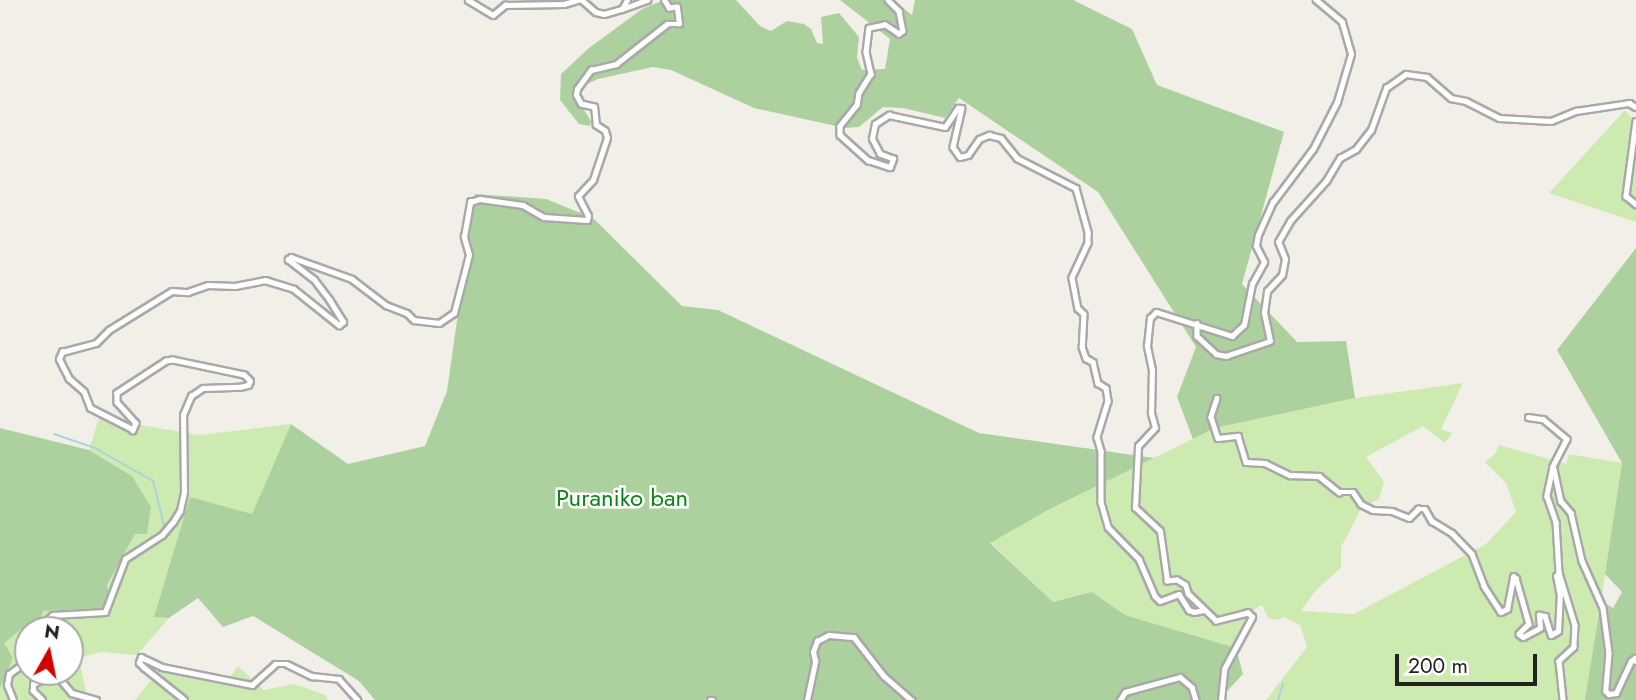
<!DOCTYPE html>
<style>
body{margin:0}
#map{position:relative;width:1636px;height:700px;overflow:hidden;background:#f2efe9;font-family:Jost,sans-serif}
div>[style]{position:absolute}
.grass>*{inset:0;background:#cdebb0}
.forest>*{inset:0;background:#add19e}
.stream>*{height:2px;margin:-1px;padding:0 1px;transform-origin:1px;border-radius:1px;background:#aad3df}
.roads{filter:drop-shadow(2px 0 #a9a9a9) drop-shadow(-2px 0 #a9a9a9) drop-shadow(0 2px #a9a9a9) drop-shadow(0 -2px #a9a9a9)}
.street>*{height:4.5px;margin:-2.25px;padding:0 2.25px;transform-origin:2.25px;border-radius:2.25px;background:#fff}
span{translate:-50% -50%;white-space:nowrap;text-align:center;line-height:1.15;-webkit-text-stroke:5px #fff;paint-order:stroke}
.park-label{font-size:24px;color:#0c8416}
.north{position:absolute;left:14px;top:616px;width:70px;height:70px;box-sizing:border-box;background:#fff;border:2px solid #a7a7a7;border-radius:50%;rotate:9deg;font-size:19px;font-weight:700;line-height:28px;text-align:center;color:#222}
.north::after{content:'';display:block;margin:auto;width:24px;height:32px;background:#d40000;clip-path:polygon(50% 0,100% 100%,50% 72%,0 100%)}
.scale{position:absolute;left:1395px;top:654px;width:142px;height:32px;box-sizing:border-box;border:4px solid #222;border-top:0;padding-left:9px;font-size:21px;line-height:24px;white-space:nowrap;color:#222;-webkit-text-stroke:5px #fff;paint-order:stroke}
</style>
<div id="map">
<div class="grass">
<div style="clip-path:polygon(1625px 110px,1636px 123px,1636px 222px,1549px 193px)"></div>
<div style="clip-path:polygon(1463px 383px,1441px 429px,1452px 433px,1445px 443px,1423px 426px,1366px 457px,1384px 482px,1379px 499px,1361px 509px,1341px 547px,1341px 568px,1316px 590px,1301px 611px,1354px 614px,1486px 544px,1516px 512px,1506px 483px,1485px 462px,1495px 454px,1499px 445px,1566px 464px,1569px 454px,1622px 463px,1586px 700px,1266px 700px,1307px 647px,1300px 625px,1283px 617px,1278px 620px,1268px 618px,1262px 605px,1248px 613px,1236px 648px,1125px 615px,1092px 592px,1053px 602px,990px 542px,1046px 511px,1215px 428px,1355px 398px)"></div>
<div style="clip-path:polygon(99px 418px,200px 435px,291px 424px,252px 515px,191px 498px,155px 617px,169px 618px,137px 655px,101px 652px,79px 658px,87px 696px,91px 700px,0 700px,0 688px,13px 658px,3px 643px,23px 628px,28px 631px,28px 672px,70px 672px,70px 630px,39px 630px,43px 611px,111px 597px,107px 585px,135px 534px,147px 534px,132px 476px,89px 450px)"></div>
<div style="clip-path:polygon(238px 666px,264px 690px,294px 684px,326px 695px,328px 700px,135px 700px,162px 667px,229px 679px)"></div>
</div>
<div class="forest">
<div style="clip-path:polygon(664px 0,736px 0,760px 26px,771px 31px,787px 21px,804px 24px,811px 29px,817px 43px,823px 44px,821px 17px,839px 13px,859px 37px,857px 58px,862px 70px,885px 69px,890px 39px,840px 0,893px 0,912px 15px,915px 0,1073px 0,1132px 29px,1157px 85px,1284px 132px,1242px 284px,1297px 342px,1346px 341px,1355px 398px,1215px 428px,1193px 439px,1177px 397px,1196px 347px,1098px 192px,959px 98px,945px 118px,903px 108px,883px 107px,859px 127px,845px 128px,754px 108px,671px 70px,653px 67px,598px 79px,572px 91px,591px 121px,590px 126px,579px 124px,560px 100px,561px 74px,589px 48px,642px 9px)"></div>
<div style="clip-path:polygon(475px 194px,546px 199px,593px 218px,682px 306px,718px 310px,979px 433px,1154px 458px,1046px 511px,990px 543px,1053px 602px,1092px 592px,1125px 615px,1236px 648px,1243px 674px,1219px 700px,375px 700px,359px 681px,253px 616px,223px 627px,198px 598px,169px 618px,154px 617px,190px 497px,252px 514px,291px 424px,348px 464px,425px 446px,447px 391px)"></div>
<div style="clip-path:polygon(1636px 248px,1636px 700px,1585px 700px,1601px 601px,1613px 608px,1622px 592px,1605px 574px,1622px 463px,1557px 350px)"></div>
<div style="clip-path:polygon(0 428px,89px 450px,132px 476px,151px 507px,147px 534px,135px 534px,107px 585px,110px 598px,106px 608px,43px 611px,39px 630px,28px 631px,23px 628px,4px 643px,13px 658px,0 688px)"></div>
</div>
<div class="stream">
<div style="left:54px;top:434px;width:43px;rotate:18.9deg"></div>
<div style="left:95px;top:448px;width:67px;rotate:29.6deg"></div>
<div style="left:153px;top:481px;width:49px;rotate:76deg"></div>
<div style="left:1278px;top:700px;width:17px;rotate:-73deg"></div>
</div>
<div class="roads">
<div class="street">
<div style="left:468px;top:0;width:29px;rotate:31deg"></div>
<div style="left:493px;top:15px;width:16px;rotate:-40deg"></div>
<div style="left:505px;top:5px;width:59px;rotate:-1deg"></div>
<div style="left:564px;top:4px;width:15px;rotate:-16deg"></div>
<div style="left:582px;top:0;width:18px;rotate:41deg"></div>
<div style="left:596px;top:12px;width:8px;rotate:14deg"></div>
<div style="left:604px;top:14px;width:19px;rotate:-16deg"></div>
<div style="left:622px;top:9px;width:10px;rotate:-61deg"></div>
<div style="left:888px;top:0;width:16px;rotate:45deg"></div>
<div style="left:899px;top:11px;width:20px;rotate:79deg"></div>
<div style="left:903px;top:31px;width:5px;rotate:143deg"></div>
<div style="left:899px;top:34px;width:17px;rotate:-147deg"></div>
<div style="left:885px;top:25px;width:16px;rotate:169deg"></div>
<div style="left:869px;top:28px;width:24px;rotate:97deg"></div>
<div style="left:866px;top:52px;width:23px;rotate:77deg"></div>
<div style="left:871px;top:74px;width:22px;rotate:122deg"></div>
<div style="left:859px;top:93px;width:12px;rotate:99deg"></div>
<div style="left:857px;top:105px;width:27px;rotate:129deg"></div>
<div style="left:840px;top:126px;width:9px;rotate:90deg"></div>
<div style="left:840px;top:135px;width:38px;rotate:42deg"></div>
<div style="left:868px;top:160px;width:23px;rotate:18deg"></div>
<div style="left:890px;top:167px;width:9px;rotate:-69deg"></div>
<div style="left:893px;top:159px;width:14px;rotate:-159deg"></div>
<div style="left:880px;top:154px;width:17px;rotate:-118deg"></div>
<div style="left:872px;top:139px;width:15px;rotate:-79deg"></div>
<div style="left:875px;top:124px;width:17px;rotate:-33deg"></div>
<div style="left:889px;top:115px;width:57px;rotate:12.1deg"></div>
<div style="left:945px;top:127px;width:23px;rotate:-56deg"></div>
<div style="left:958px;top:108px;width:4px"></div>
<div style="left:962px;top:108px;width:40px;rotate:103deg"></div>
<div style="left:953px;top:147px;width:12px;rotate:55deg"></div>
<div style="left:960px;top:157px;width:8px;rotate:-14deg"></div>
<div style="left:968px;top:155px;width:19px;rotate:-55deg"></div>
<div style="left:979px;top:139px;width:11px;rotate:-22deg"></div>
<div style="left:989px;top:135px;width:12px;rotate:14deg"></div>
<div style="left:1001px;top:138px;width:26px;rotate:51deg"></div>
<div style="left:1017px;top:158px;width:66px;rotate:27deg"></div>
<div style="left:1076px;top:188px;width:46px;rotate:74.7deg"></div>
<div style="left:1088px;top:232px;width:11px;rotate:90deg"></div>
<div style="left:1088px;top:243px;width:38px;rotate:115deg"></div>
<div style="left:1072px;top:278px;width:31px;rotate:79deg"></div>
<div style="left:1078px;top:308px;width:8px;rotate:45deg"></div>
<div style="left:1084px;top:314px;width:33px;rotate:93deg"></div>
<div style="left:1082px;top:347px;width:12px;rotate:70deg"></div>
<div style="left:1086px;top:358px;width:8px;rotate:30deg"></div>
<div style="left:1093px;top:362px;width:22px;rotate:77deg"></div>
<div style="left:1098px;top:383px;width:9px;rotate:32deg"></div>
<div style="left:1106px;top:388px;width:13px;rotate:81deg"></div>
<div style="left:1108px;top:401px;width:38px;rotate:107deg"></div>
<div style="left:1097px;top:437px;width:15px;rotate:74deg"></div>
<div style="left:1101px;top:451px;width:51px;rotate:90deg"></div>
<div style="left:1101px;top:502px;width:26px;rotate:74deg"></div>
<div style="left:1108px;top:527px;width:45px;rotate:45.9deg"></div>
<div style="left:1139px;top:559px;width:40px;rotate:66.6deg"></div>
<div style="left:1155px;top:596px;width:7px;rotate:45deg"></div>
<div style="left:1160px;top:601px;width:20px;rotate:-20deg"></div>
<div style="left:1179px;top:594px;width:19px;rotate:58deg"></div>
<div style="left:1189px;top:610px;width:5px;rotate:22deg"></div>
<div style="left:1194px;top:612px;width:10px;rotate:-11deg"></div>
<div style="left:622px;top:9px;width:27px;rotate:-20deg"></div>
<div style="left:1636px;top:121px;width:76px;rotate:97.6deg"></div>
<div style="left:1626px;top:196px;width:13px;rotate:39deg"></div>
<div style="left:1197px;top:323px;width:13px;rotate:90deg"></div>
<div style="left:1197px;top:336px;width:26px;rotate:43deg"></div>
<div style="left:1216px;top:354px;width:10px;rotate:11deg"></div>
<div style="left:1226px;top:356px;width:46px;rotate:-18.8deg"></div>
<div style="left:1270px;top:341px;width:29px;rotate:-102deg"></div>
<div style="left:1264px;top:313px;width:22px;rotate:-82deg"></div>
<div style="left:1267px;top:291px;width:22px;rotate:-47deg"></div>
<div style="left:1282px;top:275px;width:16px;rotate:-79deg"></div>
<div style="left:1285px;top:259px;width:18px;rotate:-112deg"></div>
<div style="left:1278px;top:242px;width:24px;rotate:-60deg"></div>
<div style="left:1290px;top:221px;width:54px;rotate:-48deg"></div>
<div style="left:1326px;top:181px;width:27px;rotate:-59deg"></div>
<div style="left:1340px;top:158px;width:18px;rotate:-29deg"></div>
<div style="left:1356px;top:149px;width:24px;rotate:-52deg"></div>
<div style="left:1371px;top:130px;width:45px;rotate:-70.3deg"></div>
<div style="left:1386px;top:88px;width:24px;rotate:-35deg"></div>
<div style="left:1406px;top:74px;width:21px;rotate:8deg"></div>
<div style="left:1427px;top:77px;width:32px;rotate:41deg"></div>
<div style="left:1451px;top:98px;width:15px;rotate:11deg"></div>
<div style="left:1466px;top:101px;width:37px;rotate:27deg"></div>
<div style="left:1499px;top:118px;width:52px;rotate:3.3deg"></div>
<div style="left:1551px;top:121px;width:27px;rotate:-22deg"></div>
<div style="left:1576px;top:111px;width:54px;rotate:-8.6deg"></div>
<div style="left:1629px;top:103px;width:8px;rotate:30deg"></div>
<div style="left:1217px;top:398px;width:20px;rotate:108deg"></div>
<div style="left:1211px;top:417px;width:22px;rotate:72deg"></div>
<div style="left:1218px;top:438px;width:20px;rotate:-6deg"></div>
<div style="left:1238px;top:436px;width:27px;rotate:73deg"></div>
<div style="left:1246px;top:462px;width:19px;rotate:3deg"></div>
<div style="left:1265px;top:463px;width:28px;rotate:26deg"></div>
<div style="left:1290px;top:475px;width:29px;rotate:2deg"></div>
<div style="left:1319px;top:476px;width:26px;rotate:39deg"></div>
<div style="left:1339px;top:492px;width:14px"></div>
<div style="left:1353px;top:492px;width:14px;rotate:56deg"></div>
<div style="left:1361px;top:504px;width:13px;rotate:27deg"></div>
<div style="left:1373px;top:510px;width:19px;rotate:3deg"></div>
<div style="left:1392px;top:511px;width:18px;rotate:22deg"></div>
<div style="left:1409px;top:518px;width:13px;rotate:-45deg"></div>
<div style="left:1418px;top:509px;width:7px"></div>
<div style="left:1425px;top:509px;width:14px;rotate:60deg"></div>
<div style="left:1432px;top:521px;width:23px;rotate:31deg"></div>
<div style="left:1452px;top:533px;width:29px;rotate:46deg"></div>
<div style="left:1472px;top:554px;width:34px;rotate:69deg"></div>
<div style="left:1484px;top:586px;width:31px;rotate:57deg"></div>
<div style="left:1501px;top:612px;width:7px;rotate:-27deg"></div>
<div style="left:1507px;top:609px;width:33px;rotate:-79deg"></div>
<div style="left:1513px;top:577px;width:3px;rotate:18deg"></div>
<div style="left:1516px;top:578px;width:48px;rotate:74.2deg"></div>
<div style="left:1529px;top:624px;width:14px;rotate:135deg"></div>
<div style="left:1519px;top:634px;width:5px;rotate:37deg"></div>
<div style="left:1523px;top:637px;width:19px;rotate:-28deg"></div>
<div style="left:1540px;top:628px;width:13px;rotate:-94deg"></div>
<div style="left:1539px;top:615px;width:6px;rotate:9deg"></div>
<div style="left:1545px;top:616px;width:20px;rotate:72deg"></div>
<div style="left:1551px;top:635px;width:8px;rotate:-30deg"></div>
<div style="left:1558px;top:631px;width:35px;rotate:-87deg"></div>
<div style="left:1560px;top:596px;width:20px;rotate:-101deg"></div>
<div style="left:1556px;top:576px;width:4px;rotate:-45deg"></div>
<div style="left:1528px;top:417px;width:15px;rotate:8deg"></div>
<div style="left:1543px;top:419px;width:31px;rotate:40deg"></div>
<div style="left:1567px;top:439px;width:31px;rotate:117deg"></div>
<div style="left:1553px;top:467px;width:30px;rotate:102deg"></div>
<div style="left:1547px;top:496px;width:28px;rotate:71deg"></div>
<div style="left:1556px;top:522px;width:51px;rotate:86.6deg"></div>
<div style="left:1559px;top:573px;width:54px;rotate:72.9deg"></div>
<div style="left:1575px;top:625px;width:22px;rotate:93deg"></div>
<div style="left:1574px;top:647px;width:21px;rotate:137deg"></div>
<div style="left:1559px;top:661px;width:39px;rotate:84deg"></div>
<div style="left:1554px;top:469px;width:33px;rotate:78deg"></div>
<div style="left:1561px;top:501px;width:16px;rotate:50deg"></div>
<div style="left:1571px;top:513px;width:49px;rotate:77.1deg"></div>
<div style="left:1582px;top:561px;width:51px;rotate:65.9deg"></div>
<div style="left:1603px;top:608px;width:45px;rotate:82.4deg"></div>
<div style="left:1609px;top:653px;width:38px;rotate:95deg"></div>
<div style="left:1606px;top:691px;width:4px;rotate:45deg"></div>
<div style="left:1609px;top:694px;width:7px;rotate:-8deg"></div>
<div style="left:1616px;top:693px;width:35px;rotate:-65deg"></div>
<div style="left:1631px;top:661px;width:5px;rotate:-37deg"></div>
<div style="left:1635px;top:658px;width:3px;rotate:72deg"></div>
<div style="left:44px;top:630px;width:9px;rotate:-77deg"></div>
<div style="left:46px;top:621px;width:9px;rotate:-41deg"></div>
<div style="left:53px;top:615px;width:52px;rotate:-3.3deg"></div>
<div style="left:105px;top:612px;width:57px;rotate:-69.3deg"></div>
<div style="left:125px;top:559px;width:44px;rotate:-33deg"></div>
<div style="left:162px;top:535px;width:17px;rotate:-50deg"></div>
<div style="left:173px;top:522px;width:13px;rotate:-58deg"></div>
<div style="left:180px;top:511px;width:19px;rotate:-78deg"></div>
<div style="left:184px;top:492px;width:77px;rotate:-90.7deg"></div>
<div style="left:183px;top:415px;width:21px;rotate:-67deg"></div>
<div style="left:191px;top:396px;width:14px;rotate:-34deg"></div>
<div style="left:203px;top:388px;width:37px;rotate:-2deg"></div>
<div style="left:240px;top:387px;width:8px;rotate:-14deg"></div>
<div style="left:248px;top:385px;width:4px;rotate:-63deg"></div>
<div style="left:250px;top:381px;width:8px;rotate:-135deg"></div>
<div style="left:244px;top:375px;width:73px;rotate:-168.1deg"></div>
<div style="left:173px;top:360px;width:7px;rotate:172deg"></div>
<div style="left:166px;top:361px;width:59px;rotate:146.9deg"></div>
<div style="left:117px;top:393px;width:9px;rotate:90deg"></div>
<div style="left:117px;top:402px;width:28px;rotate:48deg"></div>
<div style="left:136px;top:423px;width:8px;rotate:113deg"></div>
<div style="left:133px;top:430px;width:48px;rotate:-152.9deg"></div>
<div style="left:90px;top:408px;width:17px;rotate:-111deg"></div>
<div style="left:84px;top:392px;width:20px;rotate:-139deg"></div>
<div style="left:69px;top:379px;width:22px;rotate:-117deg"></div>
<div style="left:59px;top:359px;width:8px;rotate:-67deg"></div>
<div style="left:62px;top:352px;width:35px;rotate:-15deg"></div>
<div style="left:96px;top:343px;width:18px;rotate:-45deg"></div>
<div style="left:109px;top:330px;width:74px;rotate:-31.8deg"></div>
<div style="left:172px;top:291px;width:16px;rotate:4deg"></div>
<div style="left:188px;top:292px;width:21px;rotate:-19deg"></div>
<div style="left:208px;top:285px;width:27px;rotate:2deg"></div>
<div style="left:235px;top:286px;width:31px;rotate:-11deg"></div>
<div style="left:265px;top:280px;width:30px;rotate:17deg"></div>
<div style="left:294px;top:289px;width:58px;rotate:38.7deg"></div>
<div style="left:339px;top:325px;width:5px;rotate:-37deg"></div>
<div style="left:343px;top:322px;width:25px;rotate:-122deg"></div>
<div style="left:330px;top:301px;width:26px;rotate:-127deg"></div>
<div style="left:314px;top:280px;width:33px;rotate:-142deg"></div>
<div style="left:288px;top:260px;width:4px;rotate:-45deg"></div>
<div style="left:291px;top:257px;width:65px;rotate:19.8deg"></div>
<div style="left:352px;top:279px;width:43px;rotate:37.4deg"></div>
<div style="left:386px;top:305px;width:22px;rotate:21deg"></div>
<div style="left:407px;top:313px;width:10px;rotate:45deg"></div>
<div style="left:414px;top:320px;width:25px;rotate:7deg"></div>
<div style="left:439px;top:323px;width:18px;rotate:-34deg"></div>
<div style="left:454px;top:313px;width:60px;rotate:-75.5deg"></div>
<div style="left:469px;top:255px;width:19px;rotate:-106deg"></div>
<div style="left:464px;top:237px;width:36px;rotate:-80deg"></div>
<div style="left:470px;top:202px;width:10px;rotate:-17deg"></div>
<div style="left:480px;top:199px;width:43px;rotate:7.9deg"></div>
<div style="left:523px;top:205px;width:24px;rotate:30deg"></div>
<div style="left:544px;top:217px;width:43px;rotate:4deg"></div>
<div style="left:587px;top:220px;width:4px;rotate:-76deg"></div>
<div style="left:588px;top:216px;width:22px;rotate:-117deg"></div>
<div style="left:578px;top:196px;width:22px;rotate:-47deg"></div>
<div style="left:593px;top:180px;width:44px;rotate:-71.6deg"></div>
<div style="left:607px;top:138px;width:7px;rotate:-106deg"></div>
<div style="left:605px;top:131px;width:11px;rotate:-146deg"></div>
<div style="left:596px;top:125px;width:18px;rotate:-96deg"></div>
<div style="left:594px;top:107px;width:13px;rotate:-167deg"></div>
<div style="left:581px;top:104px;width:10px;rotate:-119deg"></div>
<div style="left:576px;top:95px;width:6px;rotate:-81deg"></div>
<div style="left:577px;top:89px;width:24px;rotate:-54deg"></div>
<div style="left:591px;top:70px;width:26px;rotate:-13deg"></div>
<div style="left:616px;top:64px;width:65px;rotate:-38.1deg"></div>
<div style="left:667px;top:24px;width:12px"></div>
<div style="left:679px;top:24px;width:17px;rotate:-97deg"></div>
<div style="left:677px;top:7px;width:8px;rotate:173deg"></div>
<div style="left:669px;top:8px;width:9px;rotate:-122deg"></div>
<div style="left:13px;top:700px;width:16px;rotate:-112deg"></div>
<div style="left:7px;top:685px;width:11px;rotate:-80deg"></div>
<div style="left:9px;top:674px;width:24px;rotate:-36deg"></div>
<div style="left:42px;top:700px;width:13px;rotate:-135deg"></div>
<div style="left:33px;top:691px;width:7px;rotate:-90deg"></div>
<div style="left:33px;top:684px;width:25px;rotate:-27deg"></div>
<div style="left:55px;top:673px;width:26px;rotate:50deg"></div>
<div style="left:72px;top:693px;width:25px;rotate:16deg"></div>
<div style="left:184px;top:700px;width:51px;rotate:-141.3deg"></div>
<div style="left:144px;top:668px;width:7px;rotate:-135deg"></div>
<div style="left:139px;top:663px;width:6px;rotate:-72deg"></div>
<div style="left:141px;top:657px;width:23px;rotate:25deg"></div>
<div style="left:162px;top:667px;width:92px;rotate:11.3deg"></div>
<div style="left:252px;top:685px;width:31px;rotate:-42deg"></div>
<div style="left:275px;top:664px;width:12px"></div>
<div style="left:287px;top:664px;width:28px;rotate:26deg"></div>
<div style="left:312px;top:676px;width:27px;rotate:6deg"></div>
<div style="left:339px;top:679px;width:28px;rotate:48deg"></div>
<div style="left:710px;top:700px;width:3px"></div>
<div style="left:807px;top:700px;width:40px;rotate:-78deg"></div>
<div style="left:815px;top:661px;width:9px;rotate:-103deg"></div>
<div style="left:813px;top:652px;width:12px;rotate:-70deg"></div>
<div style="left:817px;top:641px;width:13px;rotate:-27deg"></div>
<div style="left:829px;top:635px;width:25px;rotate:5deg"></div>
<div style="left:854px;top:637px;width:49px;rotate:52.4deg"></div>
<div style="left:884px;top:676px;width:37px;rotate:41deg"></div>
<div style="left:1120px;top:700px;width:9px;rotate:-58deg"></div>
<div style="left:1125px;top:692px;width:57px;rotate:-15.3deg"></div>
<div style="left:1180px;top:677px;width:16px;rotate:40deg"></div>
<div style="left:1192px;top:687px;width:14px;rotate:73deg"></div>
<div style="left:1221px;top:700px;width:31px;rotate:-84deg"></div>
<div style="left:1224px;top:669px;width:59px;rotate:-61.7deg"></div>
<div style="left:1252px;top:617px;width:6px;rotate:-135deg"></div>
<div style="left:1248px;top:613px;width:33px;rotate:166deg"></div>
<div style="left:1216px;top:621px;width:39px;rotate:-136deg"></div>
<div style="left:1188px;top:594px;width:9px;rotate:-108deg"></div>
<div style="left:1185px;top:585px;width:9px;rotate:-148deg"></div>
<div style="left:1177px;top:580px;width:10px;rotate:174deg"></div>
<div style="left:1167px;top:581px;width:50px;rotate:-98deg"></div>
<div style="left:1160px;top:531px;width:34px;rotate:-137deg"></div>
<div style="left:1135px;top:508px;width:62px;rotate:-87.2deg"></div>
<div style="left:1138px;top:446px;width:25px;rotate:-47deg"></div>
<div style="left:1155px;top:428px;width:16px;rotate:-105deg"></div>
<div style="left:1151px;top:413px;width:43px;rotate:-88.7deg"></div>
<div style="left:1152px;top:370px;width:25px;rotate:-102deg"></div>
<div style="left:1147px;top:346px;width:28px;rotate:-84deg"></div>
<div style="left:1150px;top:318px;width:8px;rotate:-45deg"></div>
<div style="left:1156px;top:312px;width:80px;rotate:17.5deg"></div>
<div style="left:1232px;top:336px;width:16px;rotate:-43deg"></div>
<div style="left:1244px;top:325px;width:42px;rotate:-79deg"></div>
<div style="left:1252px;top:284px;width:25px;rotate:-61deg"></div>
<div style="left:1264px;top:262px;width:18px;rotate:-117deg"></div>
<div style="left:1256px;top:246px;width:11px;rotate:-80deg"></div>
<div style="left:1258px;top:235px;width:36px;rotate:-66deg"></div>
<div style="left:1273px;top:202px;width:66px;rotate:-53deg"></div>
<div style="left:1313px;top:149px;width:53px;rotate:-62.9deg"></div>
<div style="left:1337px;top:102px;width:50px;rotate:-73.7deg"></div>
<div style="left:1351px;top:54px;width:33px;rotate:-106deg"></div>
<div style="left:1342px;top:22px;width:34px;rotate:-140deg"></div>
</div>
</div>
<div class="park-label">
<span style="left:622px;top:498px">Puraniko ban</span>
</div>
<div class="north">N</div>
<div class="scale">200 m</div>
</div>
